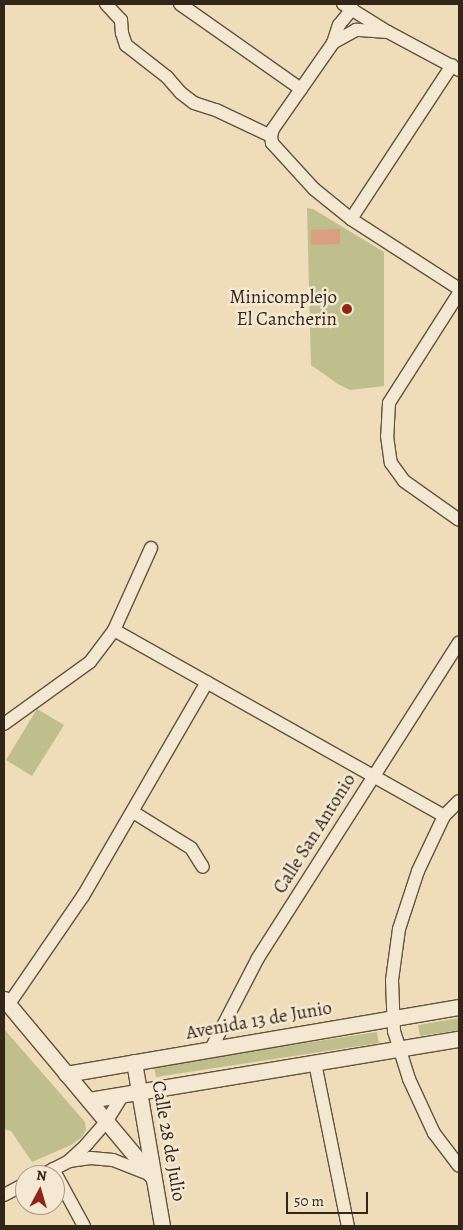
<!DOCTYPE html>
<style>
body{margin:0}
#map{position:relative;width:463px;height:1230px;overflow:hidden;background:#efdcb9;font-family:Alegreya,serif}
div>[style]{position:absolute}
.green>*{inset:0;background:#bebf8c}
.building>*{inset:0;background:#d8a07f}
.roads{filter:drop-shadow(1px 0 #625340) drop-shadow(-1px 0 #625340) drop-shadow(0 1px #625340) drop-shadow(0 -1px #625340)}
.minor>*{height:12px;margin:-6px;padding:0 6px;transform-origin:6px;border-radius:6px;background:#f5e8d2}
.tertiary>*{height:15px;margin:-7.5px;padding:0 7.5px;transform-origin:7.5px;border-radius:7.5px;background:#f5e8d2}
.dots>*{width:14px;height:14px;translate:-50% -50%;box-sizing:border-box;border:2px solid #f5e8d2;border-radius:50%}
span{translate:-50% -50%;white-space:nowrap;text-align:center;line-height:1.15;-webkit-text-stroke:5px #f5e8d2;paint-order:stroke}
.poi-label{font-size:19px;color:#332518}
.right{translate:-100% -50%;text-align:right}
.street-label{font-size:19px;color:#332518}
.frame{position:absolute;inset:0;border:5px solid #332518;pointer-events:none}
.north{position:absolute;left:15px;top:1165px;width:50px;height:50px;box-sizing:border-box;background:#f5e8d2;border:1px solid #a79a88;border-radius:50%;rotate:6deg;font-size:14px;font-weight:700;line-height:20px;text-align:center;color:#332518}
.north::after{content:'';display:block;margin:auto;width:18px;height:22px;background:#8f2418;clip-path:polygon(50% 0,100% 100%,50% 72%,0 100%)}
.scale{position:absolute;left:286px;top:1192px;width:82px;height:22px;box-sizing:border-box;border:2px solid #332518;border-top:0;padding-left:6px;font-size:15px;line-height:18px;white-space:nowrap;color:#332518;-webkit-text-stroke:4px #f5e8d2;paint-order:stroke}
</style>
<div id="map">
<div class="green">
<div style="clip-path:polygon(307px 208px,313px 209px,384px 252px,384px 386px,350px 390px,338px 384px,311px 365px)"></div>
<div style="clip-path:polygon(37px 709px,64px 725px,32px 776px,6px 760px)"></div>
<div style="clip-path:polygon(459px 1018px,459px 1030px,420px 1036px,418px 1025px)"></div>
<div style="clip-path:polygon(4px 1029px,85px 1122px,86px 1130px,81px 1138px,71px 1145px,32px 1162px,11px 1131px,4px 1129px)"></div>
<div style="clip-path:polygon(377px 1032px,379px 1043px,156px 1077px,154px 1066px)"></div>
</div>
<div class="building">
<div style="clip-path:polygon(340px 229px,340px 244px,311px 245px,311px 230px)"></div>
</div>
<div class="roads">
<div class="minor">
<div style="left:106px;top:4px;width:22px;rotate:47deg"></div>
<div style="left:121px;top:20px;width:13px;rotate:86deg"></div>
<div style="left:122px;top:33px;width:13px;rotate:72deg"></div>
<div style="left:126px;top:45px;width:52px;rotate:38deg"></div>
<div style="left:167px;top:77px;width:21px;rotate:49deg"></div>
<div style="left:181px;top:93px;width:16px;rotate:38deg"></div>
<div style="left:194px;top:103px;width:23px;rotate:18deg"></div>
<div style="left:216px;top:110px;width:61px;rotate:25.3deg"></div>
<div style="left:180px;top:4px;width:148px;rotate:35.1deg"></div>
<div style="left:343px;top:4px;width:51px;rotate:32.1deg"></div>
<div style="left:333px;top:43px;width:19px;rotate:-72deg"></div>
<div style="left:339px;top:25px;width:21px;rotate:-51deg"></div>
<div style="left:459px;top:70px;width:81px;rotate:-151.8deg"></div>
<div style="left:388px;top:32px;width:32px;rotate:-176deg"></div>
<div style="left:356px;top:30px;width:26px;rotate:151deg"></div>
<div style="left:333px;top:43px;width:105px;rotate:124.9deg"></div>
<div style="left:273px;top:129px;width:7px;rotate:106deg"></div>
<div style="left:271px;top:136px;width:7px;rotate:82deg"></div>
<div style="left:272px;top:143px;width:62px;rotate:47.6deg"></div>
<div style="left:314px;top:189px;width:48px;rotate:39deg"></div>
<div style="left:351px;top:219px;width:129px;rotate:32.9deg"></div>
<div style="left:351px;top:219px;width:184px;rotate:-56.7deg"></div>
<div style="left:459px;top:293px;width:130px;rotate:122.5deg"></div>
<div style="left:389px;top:403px;width:33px;rotate:93deg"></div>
<div style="left:387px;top:436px;width:27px;rotate:82deg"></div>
<div style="left:391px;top:463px;width:22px;rotate:54deg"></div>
<div style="left:404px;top:481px;width:67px;rotate:35.3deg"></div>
<div style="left:114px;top:630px;width:379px;rotate:29.4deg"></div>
<div style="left:4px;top:724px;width:106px;rotate:-35.8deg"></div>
<div style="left:90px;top:662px;width:40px;rotate:-53deg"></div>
<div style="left:114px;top:630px;width:90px;rotate:-65.7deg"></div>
<div style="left:459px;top:801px;width:21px;rotate:135deg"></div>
<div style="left:444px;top:816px;width:61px;rotate:115.3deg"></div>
<div style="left:418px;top:871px;width:61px;rotate:108.1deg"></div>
<div style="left:399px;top:929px;width:51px;rotate:97.8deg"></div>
<div style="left:392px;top:980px;width:51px;rotate:87.8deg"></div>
<div style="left:394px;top:1031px;width:50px;rotate:72.6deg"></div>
<div style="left:409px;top:1079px;width:60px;rotate:65.2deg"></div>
<div style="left:434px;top:1133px;width:41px;rotate:52.9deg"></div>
<div style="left:133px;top:812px;width:68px;rotate:31.8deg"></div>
<div style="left:191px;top:848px;width:22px;rotate:58deg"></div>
<div style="left:9px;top:1004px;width:131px;rotate:-55.6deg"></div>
<div style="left:83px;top:896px;width:247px;rotate:-59.9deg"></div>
<div style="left:211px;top:1049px;width:102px;rotate:-62.7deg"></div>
<div style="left:258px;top:958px;width:374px;rotate:-57.5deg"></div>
<div style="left:315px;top:1063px;width:166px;rotate:78.6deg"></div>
<div style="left:69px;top:1161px;width:22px;rotate:-8deg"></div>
<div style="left:91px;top:1158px;width:22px;rotate:5deg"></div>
<div style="left:113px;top:1160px;width:41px;rotate:21.5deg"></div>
<div style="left:53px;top:1169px;width:65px;rotate:61.5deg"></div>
<div style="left:42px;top:1175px;width:30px;rotate:-27deg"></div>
<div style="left:69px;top:1161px;width:23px;rotate:-43deg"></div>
<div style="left:86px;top:1145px;width:30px;rotate:-49deg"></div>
<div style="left:106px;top:1122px;width:32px;rotate:-58deg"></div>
<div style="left:4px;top:1195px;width:24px;rotate:-28deg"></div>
</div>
<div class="tertiary">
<div style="left:4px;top:999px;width:232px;rotate:50.1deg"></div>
<div style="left:134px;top:1062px;width:166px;rotate:80.3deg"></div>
<div style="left:66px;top:1074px;width:399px;rotate:-9.7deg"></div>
<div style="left:89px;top:1100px;width:375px;rotate:-9.4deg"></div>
</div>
</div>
<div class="dots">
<div style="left:347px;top:309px;background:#8f2418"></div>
</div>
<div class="poi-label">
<span class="right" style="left:337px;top:309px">Minicomplejo<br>El Cancherin</span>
</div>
<div class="street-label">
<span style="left:315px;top:834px;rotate:-58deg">Calle San Antonio</span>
<span style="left:259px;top:1021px;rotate:-10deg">Avenida 13 de Junio</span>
<span style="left:168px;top:1141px;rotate:80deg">Calle 28 de Julio</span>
</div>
<div class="frame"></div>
<div class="north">N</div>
<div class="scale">50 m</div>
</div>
